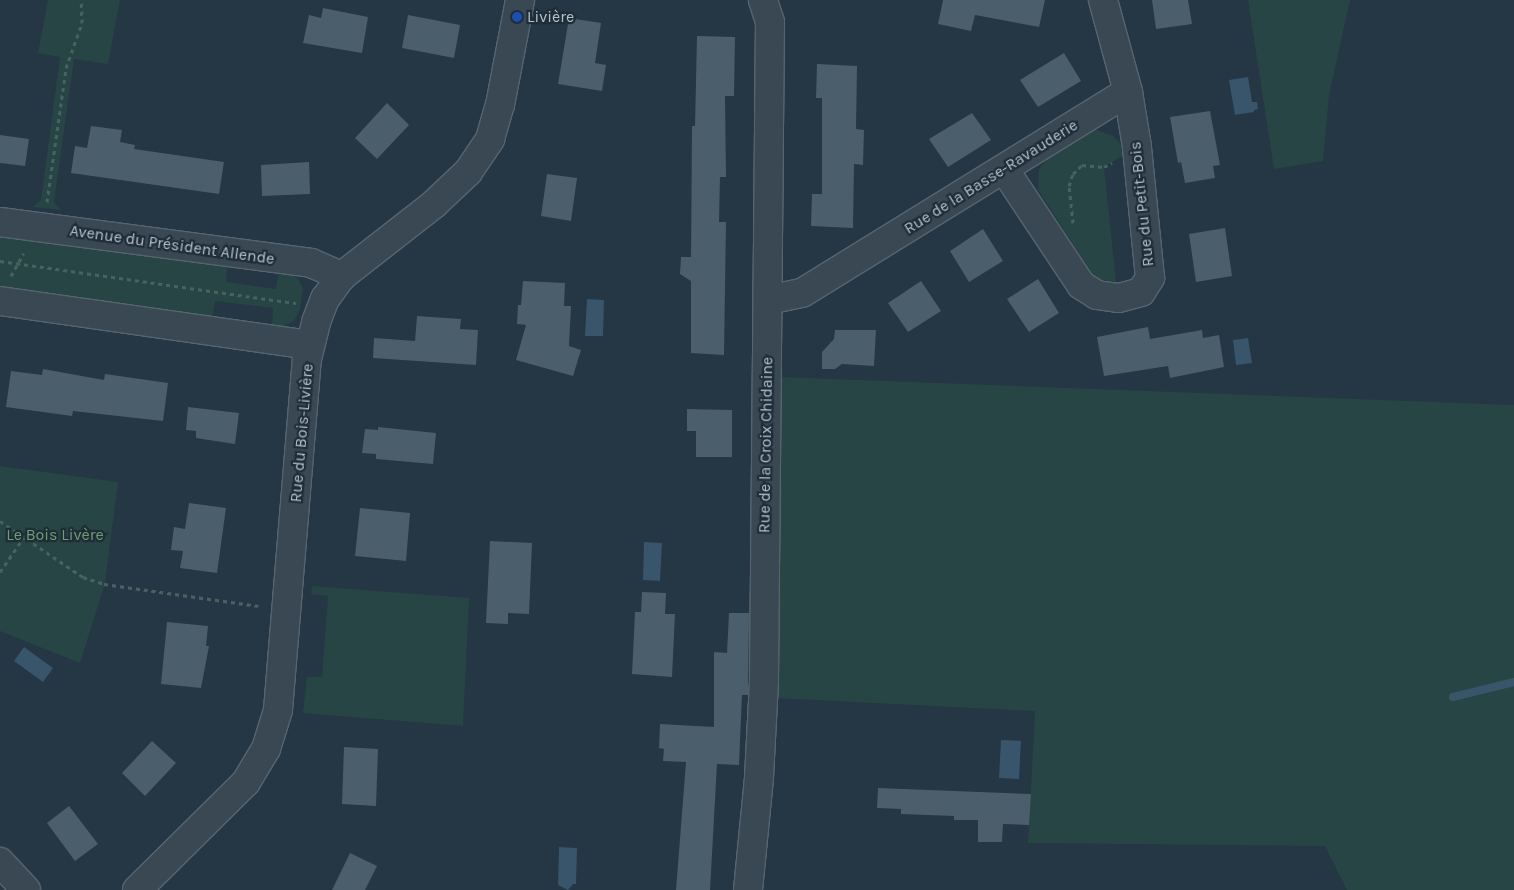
<!DOCTYPE html>
<meta charset="utf-8">
<style>
body{margin:0}
#map{position:relative;width:1514px;height:890px;overflow:hidden;background:#253644;font-family:Karla,sans-serif}
div>[style]{position:absolute}
.green>*{inset:0;background:#274544}
.water>*{inset:0;background:#38556b}
.stream>*{height:8px;margin:-4px;padding:0 4px;transform-origin:4px;border-radius:4px;background:#38556b}
.building>*{inset:0;background:#4b5e6c}
.path>*{height:3px;margin-top:-1.5px;transform-origin:0;background:repeating-linear-gradient(90deg,#476261 0 4px,transparent 0 8px)}
.roads{filter:drop-shadow(1px 0 #586570) drop-shadow(-1px 0 #586570) drop-shadow(0 1px #586570) drop-shadow(0 -1px #586570)}
.street>*{height:28px;margin:-14px;padding:0 14px;transform-origin:14px;border-radius:14px;background:#3a4853}
.dots>*{width:14px;height:14px;translate:-50% -50%;box-sizing:border-box;border:2px solid #1e2d38;border-radius:50%}
span{translate:-50% -50%;white-space:nowrap;text-align:center;line-height:1.15;-webkit-text-stroke:4.5px #1e2d38;paint-order:stroke}
.poi-label{font-size:16px;color:#b7c2cd}
.left{translate:0 -50%;text-align:left}
.street-label{font-size:16px;color:#b7c2cd}
.park-label{font-size:16px;color:#6d9f71}
</style>
<div id="map">
<div class="green">
<div style="clip-path:polygon(48px 0,120px 0,108px 64px,74px 59px,54px 202px,61px 210px,32px 207px,41px 200px,60px 57px,38px 53px)"></div>
<div style="clip-path:polygon(1248px 0,1350px 0,1329px 95px,1323px 161px,1274px 169px)"></div>
<div style="clip-path:polygon(1094px 129px,1113px 136px,1119px 142px,1125px 154px,1104px 167px,1116px 282px,1097px 279px,1093px 275px,1038px 190px,1039px 169px,1048px 158px)"></div>
<div style="clip-path:polygon(0 232px,228px 263px,226px 282px,276px 289px,279px 270px,295px 274px,303px 288px,300px 310px,293px 322px,281px 327px,272px 327px,273px 308px,215px 301px,212px 320px,0 290px)"></div>
<div style="clip-path:polygon(780px 377px,1514px 405px,1514px 890px,1347px 890px,1325px 846px,1028px 843px,1035px 711px,775px 698px)"></div>
<div style="clip-path:polygon(0 466px,118px 482px,105px 583px,80px 663px,0 631px)"></div>
<div style="clip-path:polygon(312px 586px,469px 598px,463px 726px,303px 713px,307px 677px,322px 677px,328px 596px,311px 594px)"></div>
</div>
<div class="water">
<div style="clip-path:polygon(1248px 77px,1252px 102px,1257px 102px,1258px 109px,1254px 110px,1254px 112px,1235px 115px,1229px 80px)"></div>
<div style="clip-path:polygon(587px 299px,604px 300px,603px 336px,585px 336px)"></div>
<div style="clip-path:polygon(1248px 338px,1252px 363px,1236px 365px,1233px 340px)"></div>
<div style="clip-path:polygon(644px 542px,662px 543px,660px 581px,643px 580px)"></div>
<div style="clip-path:polygon(24px 647px,53px 668px,43px 682px,14px 661px)"></div>
<div style="clip-path:polygon(1001px 740px,1021px 741px,1019px 779px,999px 778px)"></div>
<div style="clip-path:polygon(559px 847px,577px 848px,576px 884px,573px 884px,568px 890px,558px 885px)"></div>
</div>
<div class="stream">
<div style="left:1453px;top:697px;width:63px;rotate:-13.8deg"></div>
</div>
<div class="building">
<div style="clip-path:polygon(943px 0,1045px 0,1039px 27px,975px 15px,971px 31px,938px 24px)"></div>
<div style="clip-path:polygon(1152px 0,1188px 0,1192px 24px,1156px 29px)"></div>
<div style="clip-path:polygon(323px 8px,368px 17px,362px 53px,303px 43px,309px 15px,321px 18px)"></div>
<div style="clip-path:polygon(408px 15px,460px 25px,454px 58px,402px 48px)"></div>
<div style="clip-path:polygon(569px 18px,601px 23px,595px 63px,606px 65px,602px 91px,558px 84px)"></div>
<div style="clip-path:polygon(697px 36px,735px 37px,734px 96px,725px 96px,726px 177px,720px 177px,719px 222px,726px 222px,724px 355px,691px 353px,691px 281px,680px 274px,681px 257px,691px 257px,692px 126px,695px 126px)"></div>
<div style="clip-path:polygon(1064px 53px,1081px 81px,1038px 107px,1020px 80px)"></div>
<div style="clip-path:polygon(817px 64px,857px 66px,856px 129px,864px 130px,863px 165px,854px 164px,853px 228px,811px 226px,812px 194px,822px 194px,822px 98px,816px 98px)"></div>
<div style="clip-path:polygon(387px 103px,409px 125px,377px 159px,355px 138px)"></div>
<div style="clip-path:polygon(1210px 111px,1220px 165px,1213px 166px,1215px 178px,1185px 183px,1181px 162px,1178px 163px,1170px 117px)"></div>
<div style="clip-path:polygon(972px 113px,991px 140px,948px 167px,929px 139px)"></div>
<div style="clip-path:polygon(91px 126px,122px 130px,120px 142px,135px 145px,134px 149px,224px 162px,219px 194px,71px 173px,75px 146px,87px 148px)"></div>
<div style="clip-path:polygon(0 135px,29px 139px,25px 166px,0 163px)"></div>
<div style="clip-path:polygon(309px 162px,310px 194px,262px 196px,261px 165px)"></div>
<div style="clip-path:polygon(547px 174px,577px 178px,571px 221px,541px 216px)"></div>
<div style="clip-path:polygon(1225px 228px,1232px 276px,1196px 282px,1189px 234px)"></div>
<div style="clip-path:polygon(983px 229px,1003px 261px,969px 282px,950px 251px)"></div>
<div style="clip-path:polygon(1038px 279px,1059px 313px,1029px 332px,1007px 299px)"></div>
<div style="clip-path:polygon(523px 281px,565px 283px,564px 306px,571px 306px,569px 346px,581px 350px,573px 376px,516px 360px,526px 325px,517px 324px,518px 305px,521px 305px)"></div>
<div style="clip-path:polygon(921px 281px,941px 311px,908px 332px,888px 303px)"></div>
<div style="clip-path:polygon(417px 316px,461px 319px,460px 329px,478px 330px,476px 365px,373px 358px,374px 338px,415px 341px)"></div>
<div style="clip-path:polygon(1148px 327px,1150px 339px,1202px 330px,1203px 338px,1219px 335px,1224px 367px,1170px 378px,1168px 366px,1104px 376px,1097px 337px)"></div>
<div style="clip-path:polygon(835px 330px,876px 330px,874px 366px,842px 364px,835px 369px,822px 369px,822px 352px,834px 339px)"></div>
<div style="clip-path:polygon(43px 369px,104px 380px,105px 374px,168px 383px,163px 421px,73px 411px,72px 416px,6px 407px,11px 371px,42px 375px)"></div>
<div style="clip-path:polygon(188px 407px,239px 413px,235px 444px,196px 438px,196px 431px,186px 430px)"></div>
<div style="clip-path:polygon(687px 409px,732px 410px,732px 457px,696px 457px,696px 431px,687px 431px)"></div>
<div style="clip-path:polygon(378px 427px,436px 433px,433px 464px,376px 459px,376px 454px,362px 453px,365px 429px,378px 430px)"></div>
<div style="clip-path:polygon(189px 503px,226px 508px,217px 573px,180px 568px,183px 551px,171px 550px,174px 527px,185px 529px)"></div>
<div style="clip-path:polygon(360px 508px,410px 513px,406px 561px,355px 556px)"></div>
<div style="clip-path:polygon(490px 541px,532px 543px,529px 614px,508px 613px,508px 624px,486px 623px)"></div>
<div style="clip-path:polygon(642px 592px,666px 593px,665px 614px,675px 614px,672px 677px,632px 674px,635px 612px,641px 612px)"></div>
<div style="clip-path:polygon(729px 613px,749px 613px,748px 695px,742px 695px,739px 765px,717px 764px,710px 890px,676px 890px,686px 762px,663px 761px,664px 749px,659px 748px,660px 724px,714px 727px,714px 652px,727px 653px)"></div>
<div style="clip-path:polygon(167px 622px,208px 626px,206px 646px,209px 646px,201px 688px,161px 684px)"></div>
<div style="clip-path:polygon(152px 741px,176px 763px,145px 796px,122px 773px)"></div>
<div style="clip-path:polygon(344px 747px,378px 749px,376px 806px,342px 804px)"></div>
<div style="clip-path:polygon(878px 788px,1031px 794px,1029px 825px,1003px 824px,1002px 842px,978px 842px,978px 820px,954px 820px,954px 816px,901px 814px,901px 809px,877px 808px)"></div>
<div style="clip-path:polygon(69px 806px,98px 844px,75px 861px,47px 823px)"></div>
<div style="clip-path:polygon(350px 853px,377px 866px,365px 890px,332px 890px)"></div>
</div>
<div class="path">
<div style="left:47px;top:202px;width:135px;rotate:-81.9deg"></div>
<div style="left:66px;top:68px;width:48px;rotate:-70.4deg"></div>
<div style="left:82px;top:23px;width:23px;rotate:-92deg"></div>
<div style="left:1073px;top:223px;width:37px;rotate:-96deg"></div>
<div style="left:1069px;top:186px;width:13px;rotate:-72deg"></div>
<div style="left:1073px;top:174px;width:13px;rotate:-45deg"></div>
<div style="left:1082px;top:165px;width:22px;rotate:5deg"></div>
<div style="left:1104px;top:167px;width:9px;rotate:-27deg"></div>
<div style="left:0;top:261px;width:299px;rotate:8.1deg"></div>
<div style="left:11px;top:276px;width:26px;rotate:-61deg"></div>
<div style="left:0;top:521px;width:100px;rotate:34deg"></div>
<div style="left:83px;top:577px;width:22px;rotate:18deg"></div>
<div style="left:104px;top:584px;width:157px;rotate:8.1deg"></div>
<div style="left:0;top:572px;width:42px;rotate:-55.6deg"></div>
</div>
<div class="roads">
<div class="street">
<div style="left:1004px;top:169px;width:139px;rotate:56.4deg"></div>
<div style="left:1081px;top:285px;width:19px;rotate:32deg"></div>
<div style="left:1097px;top:295px;width:22px;rotate:8deg"></div>
<div style="left:1119px;top:298px;width:23px;rotate:-15deg"></div>
<div style="left:1141px;top:292px;width:17px;rotate:-57deg"></div>
<div style="left:1150px;top:278px;width:132px;rotate:-95.7deg"></div>
<div style="left:1137px;top:147px;width:56px;rotate:-99.3deg"></div>
<div style="left:0;top:222px;width:314px;rotate:7.5deg"></div>
<div style="left:311px;top:263px;width:34px;rotate:23deg"></div>
<div style="left:768px;top:300px;width:35px;rotate:-12deg"></div>
<div style="left:802px;top:293px;width:383px;rotate:-31.7deg"></div>
<div style="left:1128px;top:92px;width:95px;rotate:-105.2deg"></div>
<div style="left:0;top:301px;width:312px;rotate:8.1deg"></div>
<div style="left:0;top:862px;width:38px;rotate:47deg"></div>
<div style="left:137px;top:890px;width:153px;rotate:-44.7deg"></div>
<div style="left:246px;top:782px;width:39px;rotate:-59deg"></div>
<div style="left:266px;top:749px;width:41px;rotate:-72.9deg"></div>
<div style="left:278px;top:710px;width:352px;rotate:-85.3deg"></div>
<div style="left:307px;top:359px;width:38px;rotate:-76deg"></div>
<div style="left:316px;top:322px;width:25px;rotate:-69deg"></div>
<div style="left:325px;top:299px;width:29px;rotate:-54deg"></div>
<div style="left:342px;top:276px;width:117px;rotate:-38deg"></div>
<div style="left:434px;top:204px;width:47px;rotate:-43.3deg"></div>
<div style="left:468px;top:172px;width:40px;rotate:-56deg"></div>
<div style="left:490px;top:139px;width:35px;rotate:-74deg"></div>
<div style="left:500px;top:105px;width:107px;rotate:-79.2deg"></div>
<div style="left:748px;top:890px;width:114px;rotate:-84.4deg"></div>
<div style="left:759px;top:777px;width:97px;rotate:-87deg"></div>
<div style="left:764px;top:680px;width:658px;rotate:-89.48deg"></div>
<div style="left:770px;top:22px;width:23px;rotate:-108deg"></div>
</div>
</div>
<div class="dots">
<div style="left:517px;top:17px;background:#1a4fb4"></div>
</div>
<div class="poi-label">
<span class="left" style="left:527px;top:17px">Livière</span>
</div>
<div class="street-label">
<span style="left:991px;top:177px;rotate:-32deg">Rue de la Basse-Ravauderie</span>
<span style="left:1142px;top:204px;rotate:-96deg">Rue du Petit-Bois</span>
<span style="left:172px;top:245px;rotate:8deg">Avenue du Président Allende</span>
<span style="left:302px;top:433px;rotate:-85deg">Rue du Bois-Livière</span>
<span style="left:766px;top:445px;rotate:-89deg">Rue de la Croix Chidaine</span>
</div>
<div class="park-label">
<span style="left:55px;top:535px">Le Bois Livère</span>
</div>
</div>
